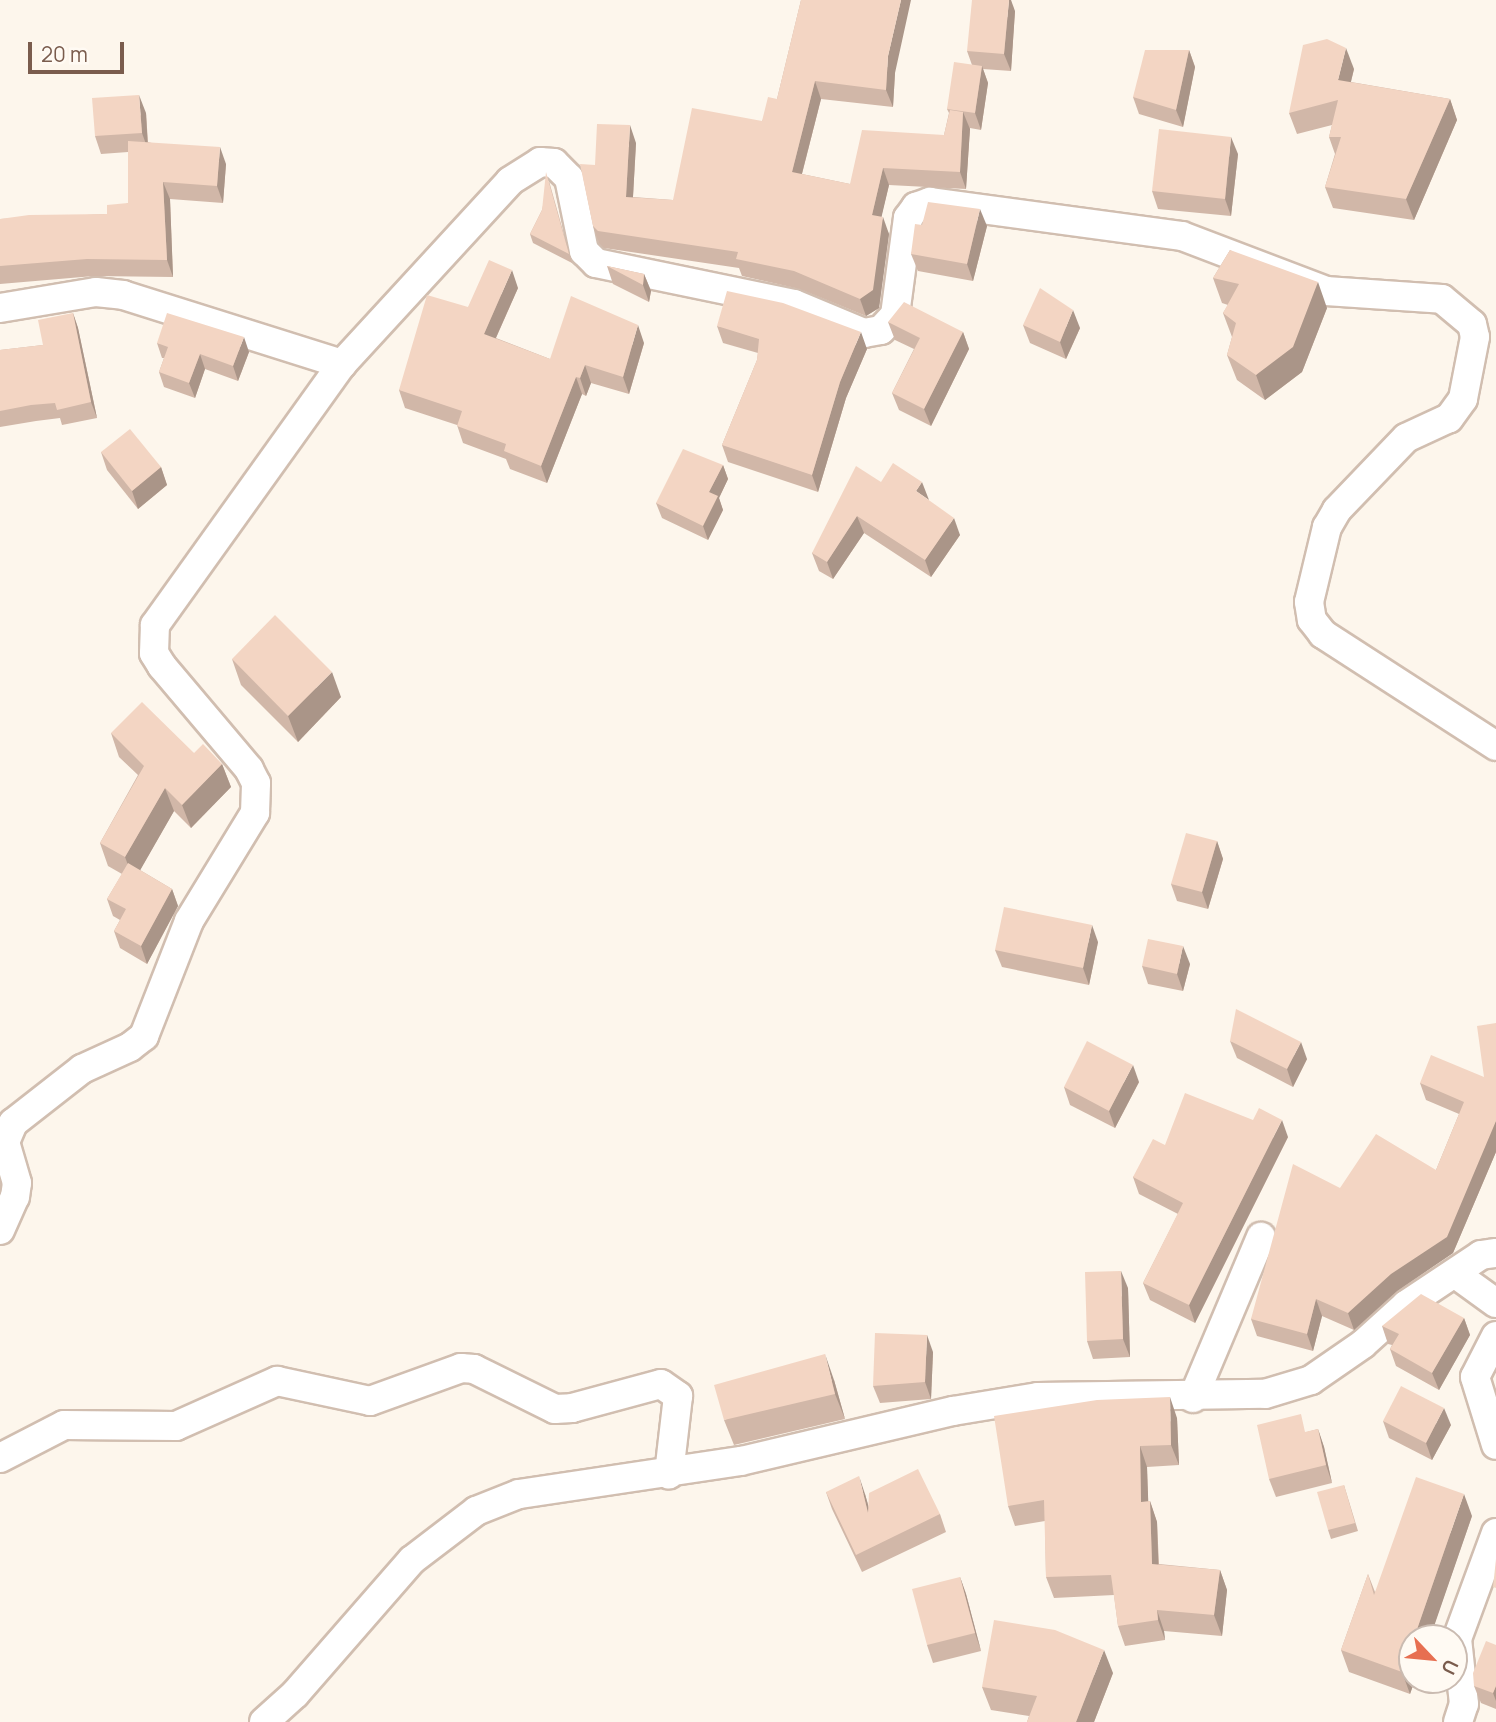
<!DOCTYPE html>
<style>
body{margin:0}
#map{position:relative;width:1496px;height:1722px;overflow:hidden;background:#fdf6ec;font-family:Manrope,sans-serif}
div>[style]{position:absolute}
.roads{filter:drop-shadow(2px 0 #d1beb0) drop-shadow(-2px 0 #d1beb0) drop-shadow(0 2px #d1beb0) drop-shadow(0 -2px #d1beb0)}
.street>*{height:28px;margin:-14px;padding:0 14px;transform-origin:14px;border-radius:14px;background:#fff}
.wall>*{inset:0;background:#d1b7a8}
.shaded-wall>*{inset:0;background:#aa9588}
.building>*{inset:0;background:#f3d5c3}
span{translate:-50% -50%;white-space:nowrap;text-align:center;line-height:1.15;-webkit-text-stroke:5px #fffaf3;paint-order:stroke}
.north{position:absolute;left:1398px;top:1624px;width:70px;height:70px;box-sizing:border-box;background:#fffaf3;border:2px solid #cabbb1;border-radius:50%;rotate:116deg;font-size:19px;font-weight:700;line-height:28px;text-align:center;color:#7a5c4d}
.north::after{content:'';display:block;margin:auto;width:24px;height:32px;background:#e76f51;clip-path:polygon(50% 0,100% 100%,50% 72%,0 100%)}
.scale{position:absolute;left:28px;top:42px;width:96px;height:32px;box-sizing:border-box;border:4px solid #7a5c4d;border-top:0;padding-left:9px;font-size:21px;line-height:24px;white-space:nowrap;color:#7a5c4d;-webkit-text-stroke:5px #fffaf3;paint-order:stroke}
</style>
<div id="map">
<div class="roads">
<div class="street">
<div style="left:0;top:308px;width:97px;rotate:-9.5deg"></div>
<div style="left:96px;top:292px;width:27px;rotate:6deg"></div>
<div style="left:123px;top:295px;width:230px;rotate:17.5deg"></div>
<div style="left:0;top:1230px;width:36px;rotate:-66deg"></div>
<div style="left:15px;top:1197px;width:14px;rotate:-82deg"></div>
<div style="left:17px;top:1183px;width:43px;rotate:-106.3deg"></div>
<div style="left:5px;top:1142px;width:21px;rotate:-67deg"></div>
<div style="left:13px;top:1123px;width:88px;rotate:-38deg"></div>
<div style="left:82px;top:1069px;width:53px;rotate:-24.6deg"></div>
<div style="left:130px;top:1047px;width:18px;rotate:-38deg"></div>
<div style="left:144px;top:1036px;width:123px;rotate:-68.6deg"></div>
<div style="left:189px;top:921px;width:127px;rotate:-58.6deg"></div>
<div style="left:255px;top:813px;width:30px;rotate:-88deg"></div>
<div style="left:256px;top:783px;width:16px;rotate:-117deg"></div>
<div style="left:249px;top:769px;width:135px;rotate:-130.2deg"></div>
<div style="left:162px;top:666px;width:15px;rotate:-122deg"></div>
<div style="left:154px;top:653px;width:28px;rotate:-88deg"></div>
<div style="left:155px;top:625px;width:321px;rotate:-54.4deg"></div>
<div style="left:342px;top:364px;width:248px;rotate:-47.4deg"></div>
<div style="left:510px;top:181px;width:36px;rotate:-32deg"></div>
<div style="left:540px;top:162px;width:14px;rotate:4deg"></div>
<div style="left:554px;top:163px;width:21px;rotate:45deg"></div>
<div style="left:569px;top:178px;width:75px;rotate:78.4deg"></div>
<div style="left:584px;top:251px;width:17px;rotate:45deg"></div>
<div style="left:596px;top:263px;width:202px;rotate:11.7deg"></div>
<div style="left:794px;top:304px;width:76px;rotate:22.5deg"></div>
<div style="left:864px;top:333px;width:17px;rotate:-10deg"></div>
<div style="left:881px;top:330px;width:21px;rotate:-47deg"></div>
<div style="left:895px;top:315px;width:98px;rotate:-82.4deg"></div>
<div style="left:908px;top:218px;width:14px;rotate:-54deg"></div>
<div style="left:916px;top:207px;width:15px;rotate:-20deg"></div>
<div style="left:930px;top:202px;width:254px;rotate:7.7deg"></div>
<div style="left:1182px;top:236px;width:154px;rotate:20.9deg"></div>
<div style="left:1326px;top:291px;width:116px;rotate:3.9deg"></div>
<div style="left:1442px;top:299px;width:39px;rotate:40deg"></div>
<div style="left:1472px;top:324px;width:13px;rotate:77deg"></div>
<div style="left:1475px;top:337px;width:63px;rotate:101deg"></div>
<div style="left:1463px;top:399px;width:24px;rotate:126deg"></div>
<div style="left:1449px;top:418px;width:47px;rotate:155.1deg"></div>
<div style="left:1406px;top:438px;width:100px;rotate:133.8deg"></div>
<div style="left:1337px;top:510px;width:20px;rotate:120deg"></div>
<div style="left:1327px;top:527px;width:77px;rotate:103.5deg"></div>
<div style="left:1309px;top:602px;width:18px;rotate:81deg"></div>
<div style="left:1312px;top:620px;width:18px;rotate:52deg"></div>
<div style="left:1323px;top:634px;width:206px;rotate:32.9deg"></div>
<div style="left:1457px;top:1275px;width:48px;rotate:35.7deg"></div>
<div style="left:1496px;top:1336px;width:46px;rotate:117.1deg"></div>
<div style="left:1475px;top:1377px;width:71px;rotate:72.8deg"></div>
<div style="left:1193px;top:1398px;width:175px;rotate:-67.1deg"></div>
<div style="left:0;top:1458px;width:72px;rotate:-27.3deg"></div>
<div style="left:64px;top:1425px;width:112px;rotate:0.5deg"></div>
<div style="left:176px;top:1426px;width:111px;rotate:-24deg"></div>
<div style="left:277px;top:1381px;width:95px;rotate:12.1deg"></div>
<div style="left:370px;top:1401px;width:97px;rotate:-19.9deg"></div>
<div style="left:461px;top:1368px;width:13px;rotate:4deg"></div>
<div style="left:474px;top:1369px;width:90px;rotate:26.3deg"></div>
<div style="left:555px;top:1409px;width:17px;rotate:-3deg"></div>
<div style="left:572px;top:1408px;width:92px;rotate:-15.1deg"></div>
<div style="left:661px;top:1384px;width:21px;rotate:35deg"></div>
<div style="left:678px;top:1396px;width:79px;rotate:96.6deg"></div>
<div style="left:264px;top:1722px;width:42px;rotate:-42.1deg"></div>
<div style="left:295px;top:1694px;width:178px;rotate:-48.9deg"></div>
<div style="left:412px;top:1560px;width:81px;rotate:-37.4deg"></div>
<div style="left:476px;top:1511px;width:46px;rotate:-21.6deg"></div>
<div style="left:519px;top:1494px;width:224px;rotate:-8.5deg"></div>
<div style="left:741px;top:1461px;width:218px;rotate:-13.3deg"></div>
<div style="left:953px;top:1411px;width:86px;rotate:-9.4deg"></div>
<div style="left:1038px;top:1397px;width:227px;rotate:-0.8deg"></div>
<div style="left:1265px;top:1394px;width:48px;rotate:-16.9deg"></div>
<div style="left:1311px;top:1380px;width:63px;rotate:-34.7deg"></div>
<div style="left:1363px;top:1344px;width:58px;rotate:-42.2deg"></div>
<div style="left:1406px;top:1305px;width:90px;rotate:-33.7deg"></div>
<div style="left:1481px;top:1255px;width:15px;rotate:-8deg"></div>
<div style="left:1458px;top:1722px;width:19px;rotate:-72deg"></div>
<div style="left:1464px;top:1704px;width:65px;rotate:-96.1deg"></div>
<div style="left:1457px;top:1639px;width:113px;rotate:-69.8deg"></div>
</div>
</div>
<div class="wall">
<div style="clip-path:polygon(801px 0,895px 73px,893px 107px,821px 99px,802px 174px,850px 184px,944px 135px,949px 113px,947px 109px,972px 65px,967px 51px,1015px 11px,1011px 71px,983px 69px,988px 83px,981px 130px,970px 128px,966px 189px,889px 185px,881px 217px,889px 234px,879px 308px,866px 316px,800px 289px,742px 276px,739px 268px,604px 248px,599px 243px,593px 226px,595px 165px,636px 143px,633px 197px,673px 200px,762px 121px,777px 99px)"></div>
<div style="clip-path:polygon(1189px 50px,1195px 67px,1183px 127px,1139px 114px,1133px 97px)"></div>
<div style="clip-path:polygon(1354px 69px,1351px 82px,1450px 99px,1457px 120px,1414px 220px,1333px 208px,1325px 187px,1335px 154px,1329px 137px,1332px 125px,1297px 134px,1289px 113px)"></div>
<div style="clip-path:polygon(146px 113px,148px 142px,226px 164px,223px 203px,170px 199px,173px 277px,94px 276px,0 284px,0 219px,107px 214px,128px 203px,128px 152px,101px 154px,95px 136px)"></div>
<div style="clip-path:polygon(1238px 154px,1231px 216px,1158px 209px,1152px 191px)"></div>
<div style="clip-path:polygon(549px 181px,572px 263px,533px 243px,530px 234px,542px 210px)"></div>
<div style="clip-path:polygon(922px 225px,987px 226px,973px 281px,918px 271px,911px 254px)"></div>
<div style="clip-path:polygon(1230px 250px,1327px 308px,1302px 372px,1265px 400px,1237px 380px,1227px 355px,1232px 337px,1223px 313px,1228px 305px,1222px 303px,1213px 278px)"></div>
<div style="clip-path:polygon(607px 266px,644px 274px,651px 291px,649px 302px,613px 284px)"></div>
<div style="clip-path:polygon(518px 288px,496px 338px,550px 359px,644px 343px,629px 394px,591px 383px,586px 396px,582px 394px,547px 483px,510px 469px,506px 459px,463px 443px,457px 425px,405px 408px,399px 390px,468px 307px)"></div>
<div style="clip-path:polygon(73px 313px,78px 328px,97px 418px,62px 425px,60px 418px,36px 421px,0 427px,0 350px,43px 345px)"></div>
<div style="clip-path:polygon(888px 322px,963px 332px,969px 349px,931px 426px,899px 410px,892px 393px,914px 349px,895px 340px)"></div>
<div style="clip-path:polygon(1023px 325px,1080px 328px,1066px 359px,1030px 343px)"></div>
<div style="clip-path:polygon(717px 326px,867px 349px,846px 398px,818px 492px,728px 462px,722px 445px,757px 360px,758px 353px,723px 343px)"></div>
<div style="clip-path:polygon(157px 343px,249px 352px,238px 381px,205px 369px,195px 398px,164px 387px,159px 372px,164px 358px,162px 358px)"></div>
<div style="clip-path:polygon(101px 452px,161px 467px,167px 485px,138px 509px,107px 470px)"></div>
<div style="clip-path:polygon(723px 465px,728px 479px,719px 498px,723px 510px,708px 540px,662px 518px,656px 503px)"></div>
<div style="clip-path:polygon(881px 482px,928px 500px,960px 535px,931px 577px,864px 533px,833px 579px,819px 571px,812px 553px)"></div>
<div style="clip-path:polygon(232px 659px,341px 697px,298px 742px,241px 685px)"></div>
<div style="clip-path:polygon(111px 733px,194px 753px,222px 764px,231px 787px,191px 828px,174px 811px,140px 870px,172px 889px,178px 906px,147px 964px,120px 948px,114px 931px,120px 920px,113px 916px,107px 899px,122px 874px,108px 866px,100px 843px,138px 775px,119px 757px)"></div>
<div style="clip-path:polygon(1217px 841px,1223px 859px,1208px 909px,1177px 901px,1171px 884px)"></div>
<div style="clip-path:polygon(1098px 942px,1089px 985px,1002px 967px,995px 950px)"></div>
<div style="clip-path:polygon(1190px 964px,1183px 991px,1148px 984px,1142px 966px)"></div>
<div style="clip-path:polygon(1496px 1023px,1496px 1152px,1453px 1253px,1397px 1291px,1354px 1330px,1322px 1316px,1313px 1351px,1257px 1336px,1251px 1319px,1340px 1188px,1436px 1170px,1459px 1114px,1426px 1100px,1420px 1083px,1484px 1077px)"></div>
<div style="clip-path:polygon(1230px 1041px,1307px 1059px,1293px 1087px,1237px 1058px)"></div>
<div style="clip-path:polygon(1139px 1082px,1115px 1128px,1070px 1105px,1064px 1087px)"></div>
<div style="clip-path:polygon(1288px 1137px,1195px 1323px,1150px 1300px,1143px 1283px,1178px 1214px,1139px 1194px,1133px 1177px,1165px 1145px)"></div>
<div style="clip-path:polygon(1128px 1288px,1130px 1357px,1093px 1359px,1087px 1341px)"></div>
<div style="clip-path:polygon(1464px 1318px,1470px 1335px,1439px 1390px,1396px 1366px,1390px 1349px,1392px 1345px,1388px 1344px,1382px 1326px)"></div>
<div style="clip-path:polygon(933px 1352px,931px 1399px,880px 1403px,873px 1386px)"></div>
<div style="clip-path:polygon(834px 1380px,845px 1419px,734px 1445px,724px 1420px)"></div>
<div style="clip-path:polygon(1177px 1418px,1179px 1465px,1147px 1467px,1148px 1501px,1150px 1501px,1157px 1522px,1159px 1564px,1220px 1570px,1227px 1590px,1222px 1636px,1164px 1631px,1165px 1640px,1125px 1646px,1118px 1626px,1114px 1595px,1054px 1598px,1046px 1577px,1045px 1521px,1015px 1526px,1008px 1506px)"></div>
<div style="clip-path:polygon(1383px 1421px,1451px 1425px,1432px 1460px,1389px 1438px)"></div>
<div style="clip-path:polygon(1318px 1429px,1324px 1447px,1332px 1483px,1276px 1497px,1269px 1479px,1307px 1432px)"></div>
<div style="clip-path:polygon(1344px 1485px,1358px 1531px,1331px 1539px,1328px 1530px)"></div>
<div style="clip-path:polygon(826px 1492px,865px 1494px,869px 1508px,940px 1514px,946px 1532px,862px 1572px,832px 1509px)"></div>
<div style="clip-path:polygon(1472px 1516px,1410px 1694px,1349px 1672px,1341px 1650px,1368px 1574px,1375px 1592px)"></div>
<div style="clip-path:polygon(960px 1577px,966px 1594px,981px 1651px,933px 1663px,927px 1645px)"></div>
<div style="clip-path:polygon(1496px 1645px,1496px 1709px,1481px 1703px,1474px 1686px)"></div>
<div style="clip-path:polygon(1113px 1673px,1094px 1722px,1027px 1722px,1029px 1716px,991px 1710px,982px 1687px)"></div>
</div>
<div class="shaded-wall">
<div style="clip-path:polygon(901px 0,911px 0,895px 73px,893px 107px,886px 90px,888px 56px)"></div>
<div style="clip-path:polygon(1009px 0,1011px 0,1015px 11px,1011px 71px,1004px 54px)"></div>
<div style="clip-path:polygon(1346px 48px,1354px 69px,1346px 101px,1338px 80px)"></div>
<div style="clip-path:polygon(1189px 50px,1195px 67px,1183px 127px,1176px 110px)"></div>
<div style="clip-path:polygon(982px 66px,988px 83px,981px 130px,975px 113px)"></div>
<div style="clip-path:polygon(815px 81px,821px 99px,798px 189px,792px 172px)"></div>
<div style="clip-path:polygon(139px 95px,146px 113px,148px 150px,142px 133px)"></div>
<div style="clip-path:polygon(1450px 99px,1457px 120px,1414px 220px,1406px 199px)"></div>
<div style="clip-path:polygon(963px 112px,970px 129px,966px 189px,960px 172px)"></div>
<div style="clip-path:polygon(630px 125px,636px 143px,632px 214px,626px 197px)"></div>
<div style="clip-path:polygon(1231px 137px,1238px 154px,1231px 216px,1225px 199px)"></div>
<div style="clip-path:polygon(220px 147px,226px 164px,223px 203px,217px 186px)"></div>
<div style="clip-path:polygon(883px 168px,889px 185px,878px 232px,872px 215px)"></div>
<div style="clip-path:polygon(163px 182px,170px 199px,173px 277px,167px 260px)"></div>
<div style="clip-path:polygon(980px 209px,987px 226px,973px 281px,967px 264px)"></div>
<div style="clip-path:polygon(883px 217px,889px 234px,879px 308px,866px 316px,860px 299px)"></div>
<div style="clip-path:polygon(512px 270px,518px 288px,490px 351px,484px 334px)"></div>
<div style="clip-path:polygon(644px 274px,651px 291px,649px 302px,643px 285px)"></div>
<div style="clip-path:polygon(1318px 282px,1327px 308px,1302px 372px,1265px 400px,1256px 375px)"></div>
<div style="clip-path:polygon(1073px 310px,1080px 328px,1066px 359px,1060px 342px)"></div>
<div style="clip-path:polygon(73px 313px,78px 328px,97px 418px,91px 402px)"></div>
<div style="clip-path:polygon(638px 325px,644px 343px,629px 394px,623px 377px)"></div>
<div style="clip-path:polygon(861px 332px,867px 349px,846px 398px,818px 492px,812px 475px,840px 382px)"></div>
<div style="clip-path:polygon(963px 332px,969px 349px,931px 426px,924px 409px)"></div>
<div style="clip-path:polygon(244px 337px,249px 352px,238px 381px,233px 366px)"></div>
<div style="clip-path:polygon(200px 354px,205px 369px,195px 398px,189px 383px)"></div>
<div style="clip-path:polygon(585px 365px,591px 383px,586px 396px,580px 378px)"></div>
<div style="clip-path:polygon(576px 377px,582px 394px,547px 483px,541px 466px)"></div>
<div style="clip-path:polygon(723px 465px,728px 479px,719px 498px,723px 510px,708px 540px,703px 526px,709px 492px)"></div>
<div style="clip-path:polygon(161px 467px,167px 485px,138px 509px,132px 491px)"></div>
<div style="clip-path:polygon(922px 482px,929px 500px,916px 491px)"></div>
<div style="clip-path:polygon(857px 516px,864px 533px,833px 579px,827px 562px)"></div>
<div style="clip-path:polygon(954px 518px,960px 535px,931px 577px,925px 560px)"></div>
<div style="clip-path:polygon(332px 672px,341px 697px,298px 742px,288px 716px)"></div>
<div style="clip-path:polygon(222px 764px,231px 787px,191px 828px,182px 805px)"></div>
<div style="clip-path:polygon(165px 788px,174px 811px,134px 881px,125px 857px)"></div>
<div style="clip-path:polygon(1217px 841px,1223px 859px,1208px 909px,1202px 892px)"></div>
<div style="clip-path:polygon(172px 889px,178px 906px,147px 964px,141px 946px)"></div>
<div style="clip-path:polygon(1092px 925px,1098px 942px,1089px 985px,1083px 968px)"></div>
<div style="clip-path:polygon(1183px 946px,1190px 964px,1183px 991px,1177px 974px)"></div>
<div style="clip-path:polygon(1301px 1042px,1307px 1059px,1293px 1087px,1287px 1069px)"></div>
<div style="clip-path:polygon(1133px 1065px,1139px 1082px,1115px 1128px,1109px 1111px)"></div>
<div style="clip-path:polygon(1282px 1120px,1288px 1137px,1195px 1323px,1189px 1305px)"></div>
<div style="clip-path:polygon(1496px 1121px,1496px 1152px,1453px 1253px,1397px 1291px,1354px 1330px,1348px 1313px)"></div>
<div style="clip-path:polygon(1121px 1271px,1128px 1288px,1130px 1357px,1123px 1339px)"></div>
<div style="clip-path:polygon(1316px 1299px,1322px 1316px,1313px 1351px,1307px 1334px)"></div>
<div style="clip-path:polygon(1464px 1318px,1470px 1335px,1439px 1390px,1432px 1373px)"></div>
<div style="clip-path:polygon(927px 1335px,933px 1352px,931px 1399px,925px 1382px)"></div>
<div style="clip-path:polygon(825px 1354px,834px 1380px,845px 1419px,835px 1394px)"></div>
<div style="clip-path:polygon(1170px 1397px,1177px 1418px,1179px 1465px,1171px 1445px)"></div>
<div style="clip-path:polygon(1444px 1408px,1451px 1425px,1432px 1460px,1426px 1443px)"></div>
<div style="clip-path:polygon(1318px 1429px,1324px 1447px,1332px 1483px,1326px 1465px)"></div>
<div style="clip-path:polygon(1140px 1446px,1147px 1467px,1149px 1522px,1141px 1502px)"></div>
<div style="clip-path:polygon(859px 1476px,865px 1494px,875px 1530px,868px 1513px)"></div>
<div style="clip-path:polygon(1464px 1494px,1472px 1516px,1430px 1638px,1414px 1638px)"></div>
<div style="clip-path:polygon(1150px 1501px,1157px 1522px,1159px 1584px,1152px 1564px)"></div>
<div style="clip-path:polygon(1220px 1570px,1227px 1590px,1222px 1636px,1214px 1615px)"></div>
<div style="clip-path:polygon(960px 1577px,966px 1594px,981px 1651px,975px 1633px)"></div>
<div style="clip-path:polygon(1157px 1610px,1164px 1631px,1165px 1640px,1158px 1620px)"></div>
<div style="clip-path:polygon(1412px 1644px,1412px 1680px,1415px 1680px,1410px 1694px,1402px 1672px)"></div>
<div style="clip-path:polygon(1104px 1650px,1113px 1673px,1094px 1722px,1076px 1722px)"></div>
<div style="clip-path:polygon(1496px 1686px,1496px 1701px,1493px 1693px)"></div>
</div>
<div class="building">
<div style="clip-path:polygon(801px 0,901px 0,888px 56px,886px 90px,815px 81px,792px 172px,850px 184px,862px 130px,944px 135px,950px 110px,963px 112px,960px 172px,883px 168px,872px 215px,883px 217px,873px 290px,860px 299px,794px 271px,736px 259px,738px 252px,598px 231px,593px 226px,580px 164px,595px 165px,597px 124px,630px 125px,626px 197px,673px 200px,692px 108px,762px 121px,768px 97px,777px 99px)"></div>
<div style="clip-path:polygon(972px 0,1009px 0,1004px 54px,967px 51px)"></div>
<div style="clip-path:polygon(1327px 39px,1346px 48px,1338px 80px,1450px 99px,1406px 199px,1325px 187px,1341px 137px,1329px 137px,1338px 100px,1289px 113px,1303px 45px)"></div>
<div style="clip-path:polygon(1145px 50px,1189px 50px,1176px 110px,1133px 97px)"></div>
<div style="clip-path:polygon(954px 62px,982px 66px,975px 113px,947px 109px)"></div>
<div style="clip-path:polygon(139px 95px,142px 133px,95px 136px,92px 98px)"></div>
<div style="clip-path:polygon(1159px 129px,1231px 137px,1225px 199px,1152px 191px)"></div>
<div style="clip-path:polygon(128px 141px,220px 147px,217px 186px,163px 182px,167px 260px,87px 259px,0 266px,0 219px,29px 215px,107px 214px,107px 205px,128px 203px)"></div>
<div style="clip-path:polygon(546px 172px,569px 254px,530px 234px,542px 210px)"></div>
<div style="clip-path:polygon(928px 202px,980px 209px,967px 264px,911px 254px,915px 224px,922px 225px)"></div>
<div style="clip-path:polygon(1230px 250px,1318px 282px,1293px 347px,1256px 375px,1227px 355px,1236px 323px,1223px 313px,1239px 284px,1213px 278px)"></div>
<div style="clip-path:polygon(489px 260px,512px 270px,484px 334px,550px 359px,571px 296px,638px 325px,623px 377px,585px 365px,580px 378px,576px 377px,541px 466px,504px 451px,506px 444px,457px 426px,462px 411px,399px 390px,427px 295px,468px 307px)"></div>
<div style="clip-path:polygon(607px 266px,644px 274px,643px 285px)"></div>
<div style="clip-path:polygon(1040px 288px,1073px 310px,1060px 342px,1023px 325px)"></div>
<div style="clip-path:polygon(727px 291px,783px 303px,861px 332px,840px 382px,812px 475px,722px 445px,757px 360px,759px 339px,717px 326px)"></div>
<div style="clip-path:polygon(904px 302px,963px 332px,924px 409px,892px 393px,920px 338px,888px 322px)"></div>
<div style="clip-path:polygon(73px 313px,91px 402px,57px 410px,55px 403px,31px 405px,0 411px,0 350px,43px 345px,38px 320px)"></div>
<div style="clip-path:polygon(167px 313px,244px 337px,233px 366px,200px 354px,189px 383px,159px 372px,168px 347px,157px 343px)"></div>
<div style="clip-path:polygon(130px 429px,161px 467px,132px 491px,101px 452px)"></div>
<div style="clip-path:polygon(683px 449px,723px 465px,709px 492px,718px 496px,703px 526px,656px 503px)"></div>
<div style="clip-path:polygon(893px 463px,922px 482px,916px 491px,954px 518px,925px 560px,857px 516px,827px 562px,812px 553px,856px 466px,881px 482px)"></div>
<div style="clip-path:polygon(275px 615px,332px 672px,288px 716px,232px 659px)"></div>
<div style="clip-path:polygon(142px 702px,194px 753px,203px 744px,222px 764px,182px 805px,165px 788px,125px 857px,100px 843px,144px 766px,111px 733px)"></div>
<div style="clip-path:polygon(1186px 833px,1217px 841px,1202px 892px,1171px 884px)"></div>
<div style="clip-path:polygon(128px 863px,172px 889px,141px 946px,114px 931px,126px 909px,107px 899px)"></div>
<div style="clip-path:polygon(1004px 907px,1092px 925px,1083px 968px,995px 950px)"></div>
<div style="clip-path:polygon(1148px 939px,1183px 946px,1177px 974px,1142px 966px)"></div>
<div style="clip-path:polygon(1236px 1009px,1301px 1042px,1287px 1069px,1230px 1041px)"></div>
<div style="clip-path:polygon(1496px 1023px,1496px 1121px,1447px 1237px,1391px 1274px,1348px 1313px,1316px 1299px,1307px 1334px,1251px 1319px,1293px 1164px,1340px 1188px,1376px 1134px,1436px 1170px,1464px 1102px,1420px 1083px,1431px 1055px,1484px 1077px,1477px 1026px)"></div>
<div style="clip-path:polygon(1087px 1041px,1133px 1065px,1109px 1111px,1064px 1087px)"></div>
<div style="clip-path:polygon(1185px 1093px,1253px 1120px,1259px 1108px,1282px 1120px,1189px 1305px,1143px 1283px,1183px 1203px,1133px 1177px,1153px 1139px,1165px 1145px)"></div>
<div style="clip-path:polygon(1121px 1271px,1123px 1339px,1087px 1341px,1085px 1272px)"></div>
<div style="clip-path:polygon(1421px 1294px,1464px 1318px,1432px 1373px,1390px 1349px,1399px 1334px,1382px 1326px)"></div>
<div style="clip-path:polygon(875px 1333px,927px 1335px,925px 1382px,873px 1386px)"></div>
<div style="clip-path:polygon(825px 1354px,835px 1394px,724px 1420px,714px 1385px)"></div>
<div style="clip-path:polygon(1401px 1386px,1444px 1408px,1426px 1443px,1383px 1421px)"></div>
<div style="clip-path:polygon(1170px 1397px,1171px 1445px,1140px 1446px,1141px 1502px,1150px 1501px,1152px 1564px,1220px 1570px,1214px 1615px,1157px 1610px,1158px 1620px,1118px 1626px,1111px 1575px,1046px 1577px,1044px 1500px,1008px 1506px,994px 1416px,1097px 1400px)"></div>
<div style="clip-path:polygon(1301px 1414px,1305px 1432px,1318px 1429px,1326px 1465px,1269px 1479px,1257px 1425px)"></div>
<div style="clip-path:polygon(918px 1469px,940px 1514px,856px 1555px,826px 1492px,859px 1476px,868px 1513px,869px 1493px)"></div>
<div style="clip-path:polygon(1416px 1477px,1464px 1494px,1414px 1638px,1412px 1638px,1412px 1644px,1402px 1672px,1341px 1650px,1368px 1574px,1374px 1595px)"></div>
<div style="clip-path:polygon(1344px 1485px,1355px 1523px,1328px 1530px,1317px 1492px)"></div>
<div style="clip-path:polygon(1496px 1559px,1496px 1588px,1493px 1587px)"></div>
<div style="clip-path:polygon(960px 1577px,975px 1633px,927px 1645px,912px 1589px)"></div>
<div style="clip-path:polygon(994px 1620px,1055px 1630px,1104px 1650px,1076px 1722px,1027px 1722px,1037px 1696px,982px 1687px)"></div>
<div style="clip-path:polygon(1486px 1641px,1496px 1645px,1496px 1686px,1493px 1693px,1474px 1686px,1473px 1673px)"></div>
</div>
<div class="north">U</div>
<div class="scale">20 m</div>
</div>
